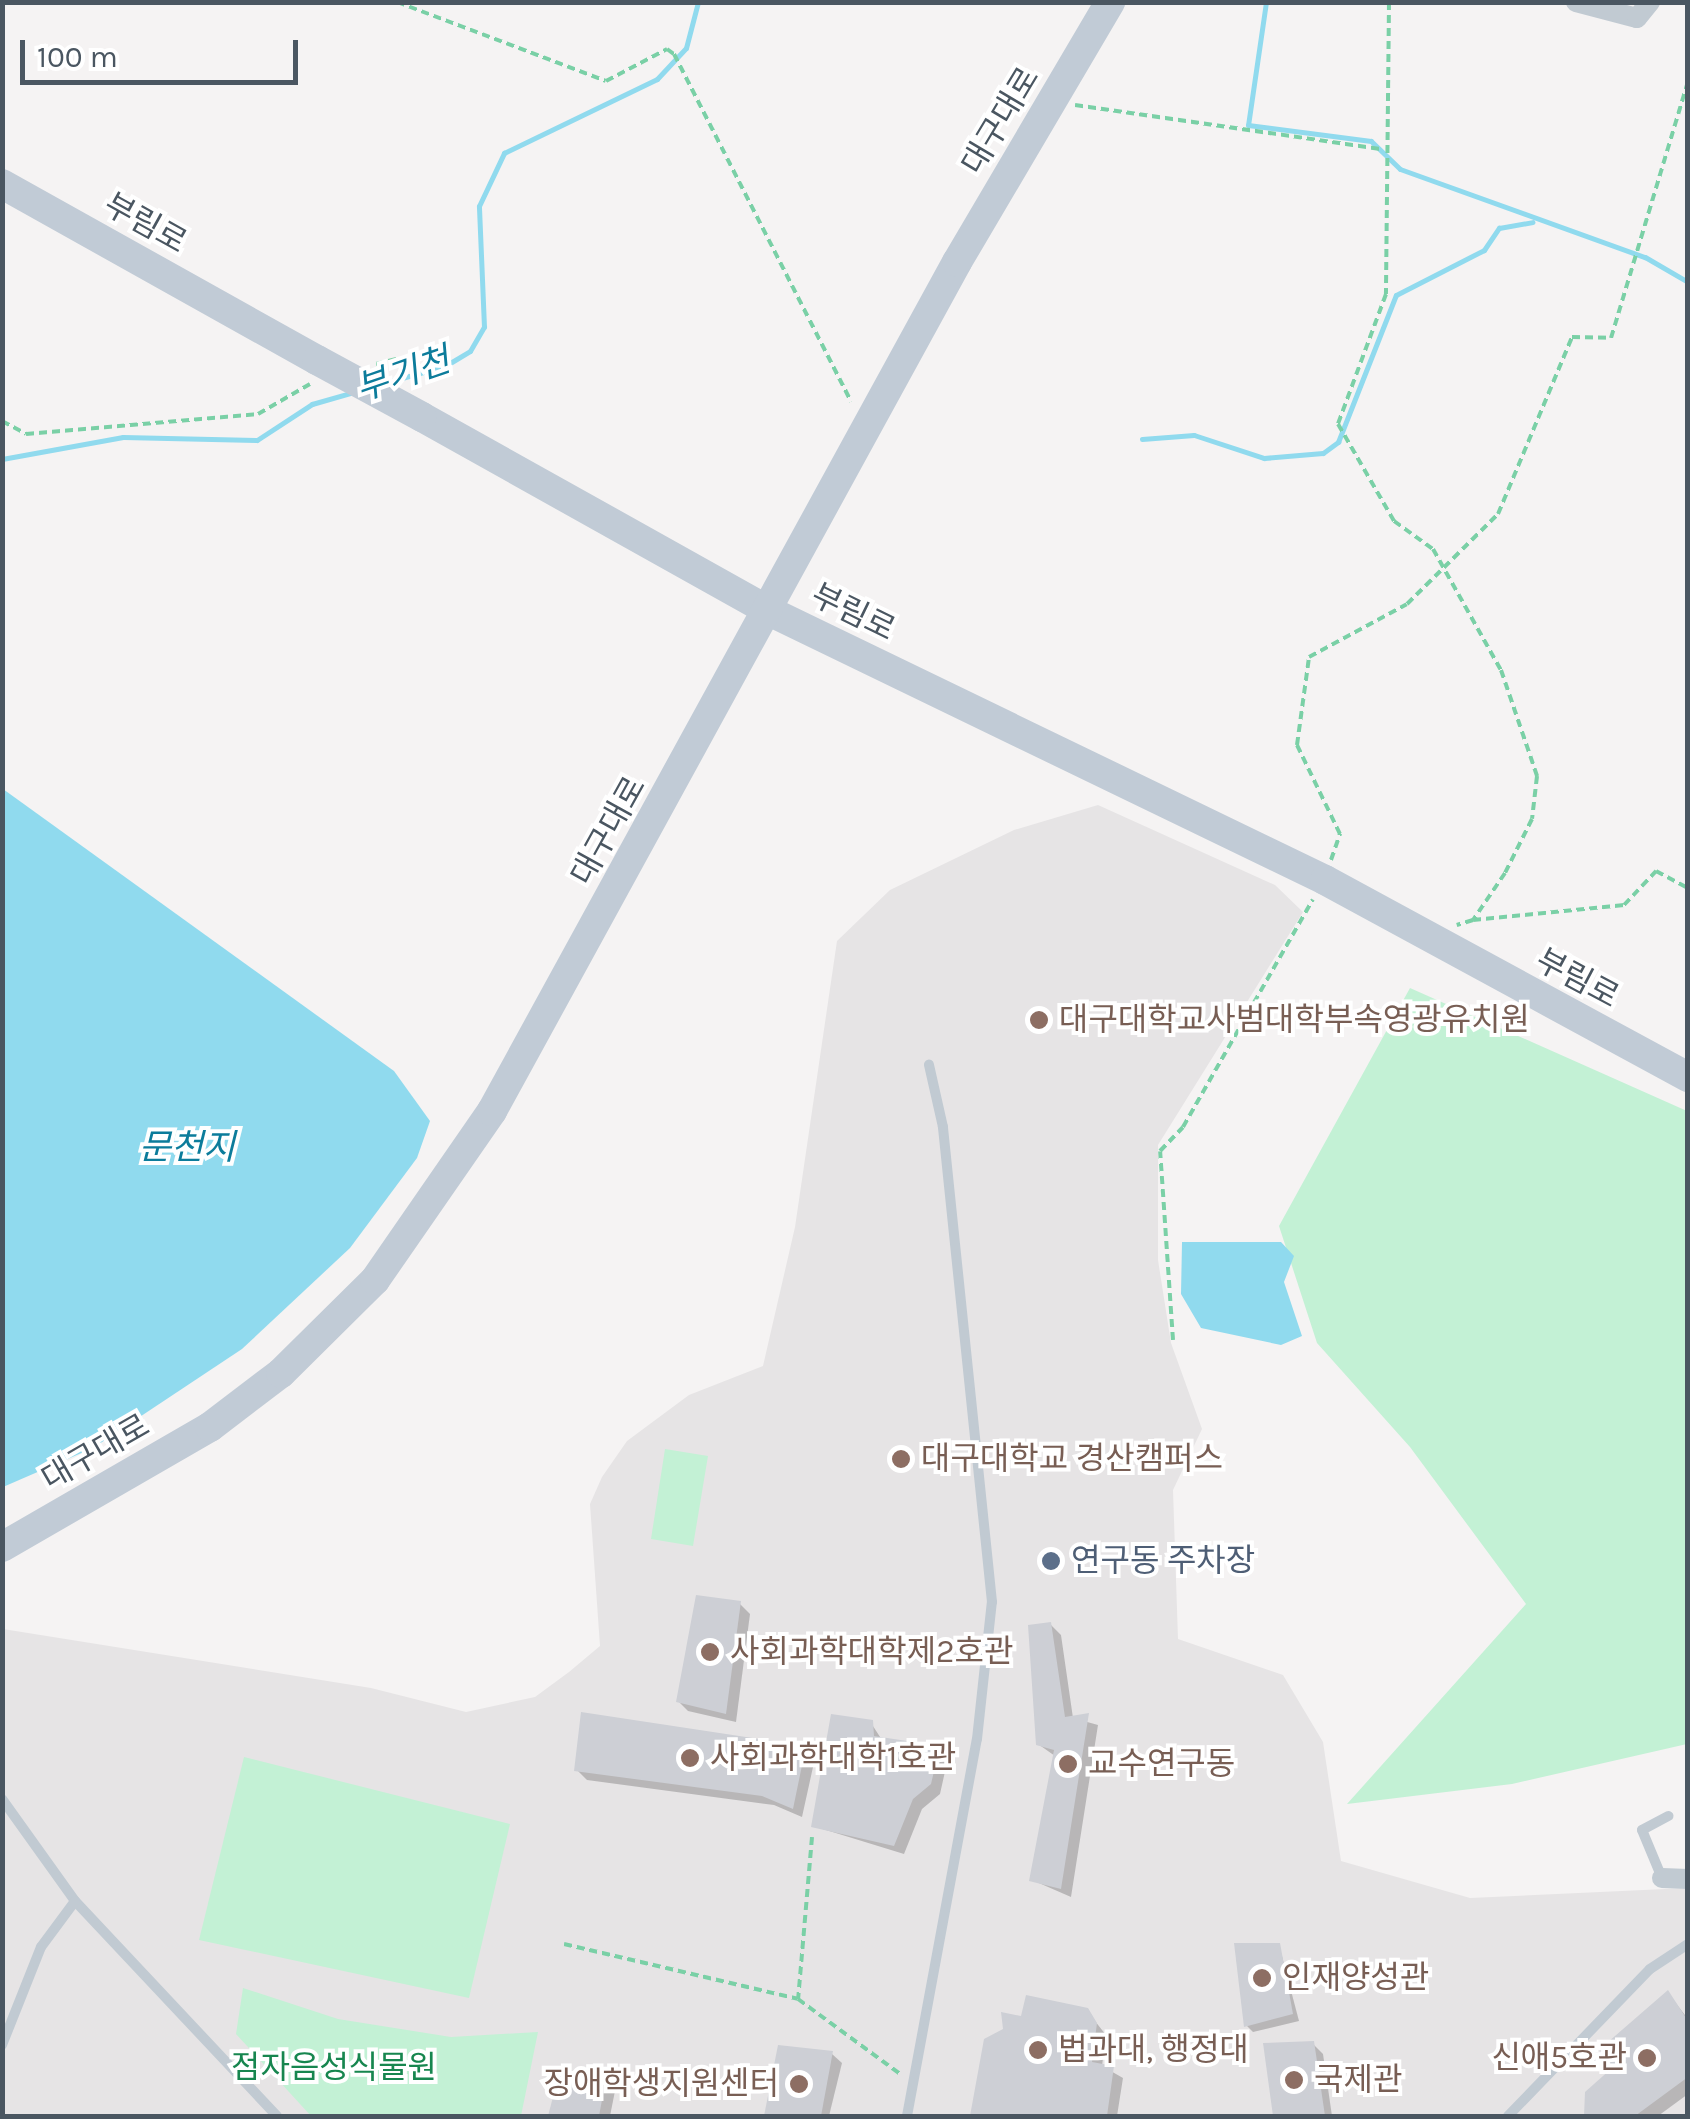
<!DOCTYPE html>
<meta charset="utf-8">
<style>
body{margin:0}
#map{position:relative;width:1690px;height:2119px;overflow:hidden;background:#f5f3f3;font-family:Karla,"Noto Sans KR",sans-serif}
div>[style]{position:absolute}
.education>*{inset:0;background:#e6e4e5}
.green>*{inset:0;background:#c3f1d5}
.water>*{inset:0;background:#90daee}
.shadow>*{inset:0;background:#0003}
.stream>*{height:5px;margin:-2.5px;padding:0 2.5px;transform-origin:2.5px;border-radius:2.5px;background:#90daee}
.building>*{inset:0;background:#cdcfd5}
.path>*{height:4px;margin-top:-2px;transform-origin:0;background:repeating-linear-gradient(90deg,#7ad0a6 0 8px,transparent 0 13px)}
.lane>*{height:10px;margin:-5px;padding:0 5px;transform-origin:5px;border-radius:5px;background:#c1cad2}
.street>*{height:20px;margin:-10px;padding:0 10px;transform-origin:10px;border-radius:10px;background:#c1cad2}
.secondary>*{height:30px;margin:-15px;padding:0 15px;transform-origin:15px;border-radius:15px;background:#c1cbd6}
.secondary-bridge>*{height:30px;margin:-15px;padding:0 15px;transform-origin:15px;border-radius:15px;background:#c1cbd6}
.dots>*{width:28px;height:28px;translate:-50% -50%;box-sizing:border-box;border:5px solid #fff;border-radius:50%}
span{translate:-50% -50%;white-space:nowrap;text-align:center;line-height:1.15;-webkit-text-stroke:8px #fff;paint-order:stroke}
.street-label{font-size:32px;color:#4a5661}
.education-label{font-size:32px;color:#785e54}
.left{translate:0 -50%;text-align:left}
.right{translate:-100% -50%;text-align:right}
.service-label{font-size:32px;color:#4e5e75}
.park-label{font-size:32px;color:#17864f}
.water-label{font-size:35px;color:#0c7c9b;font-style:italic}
.frame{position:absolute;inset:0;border:5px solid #4a5661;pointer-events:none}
.scale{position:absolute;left:20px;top:40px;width:278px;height:45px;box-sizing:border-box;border:5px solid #4a5661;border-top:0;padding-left:12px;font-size:30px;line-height:35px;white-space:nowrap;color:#4a5661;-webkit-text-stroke:8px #fff;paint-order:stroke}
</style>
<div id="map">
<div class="education">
<div style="clip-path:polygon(1098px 805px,1275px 885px,1303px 912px,1158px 1145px,1158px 1260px,1171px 1343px,1202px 1429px,1173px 1490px,1178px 1639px,1283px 1675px,1323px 1742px,1341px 1861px,1470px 1898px,1687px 1888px,1687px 2116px,3px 2116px,3px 1629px,371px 1688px,466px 1712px,535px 1697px,569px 1672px,600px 1646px,590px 1504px,602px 1477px,627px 1441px,689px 1395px,763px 1366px,795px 1227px,837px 941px,890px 890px,1014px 830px)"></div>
</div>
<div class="green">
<div style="clip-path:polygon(1410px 988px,1687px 1111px,1687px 1744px,1512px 1784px,1347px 1804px,1526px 1604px,1410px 1447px,1317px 1343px,1279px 1226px)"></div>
<div style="clip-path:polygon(665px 1449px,708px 1456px,693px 1546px,651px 1539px)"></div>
<div style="clip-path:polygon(244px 1757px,510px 1824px,469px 1998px,199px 1940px)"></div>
<div style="clip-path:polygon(243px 1988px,338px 2019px,451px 2037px,538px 2032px,521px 2116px,311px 2116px,236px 2034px)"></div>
</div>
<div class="water">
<div style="clip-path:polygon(3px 789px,394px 1071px,430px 1121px,417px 1158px,350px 1248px,242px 1349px,93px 1448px,3px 1487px)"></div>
<div style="clip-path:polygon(1182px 1242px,1281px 1242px,1294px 1256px,1284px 1282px,1302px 1336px,1281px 1345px,1201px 1328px,1181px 1294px)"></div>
</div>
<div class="shadow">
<div style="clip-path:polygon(740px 1604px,750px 1614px,736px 1722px,688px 1711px,678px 1701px)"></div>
<div style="clip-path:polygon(1051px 1625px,1061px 1635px,1073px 1718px,1098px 1725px,1071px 1897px,1032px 1880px,1055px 1756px,1038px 1744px)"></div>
<div style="clip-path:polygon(871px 1723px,882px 1740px,948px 1758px,940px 1794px,922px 1809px,904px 1854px,813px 1826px)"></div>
<div style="clip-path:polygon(805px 1748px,815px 1758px,802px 1817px,774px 1805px,587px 1780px,577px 1770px)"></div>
<div style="clip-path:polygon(1279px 1945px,1299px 2021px,1253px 2032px,1246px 2025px)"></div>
<div style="clip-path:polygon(1668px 1993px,1688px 2019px,1688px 2094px,1658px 2116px,1588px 2116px)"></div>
<div style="clip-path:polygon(1087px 2011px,1106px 2035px,1102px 2066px,1123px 2078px,1117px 2116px,976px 2116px,986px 2040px,1022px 2019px)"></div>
<div style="clip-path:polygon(1313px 2044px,1323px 2054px,1332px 2116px,1276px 2116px,1266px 2046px)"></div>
<div style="clip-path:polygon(780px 2047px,832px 2054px,842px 2063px,829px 2116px,766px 2116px)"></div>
<div style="clip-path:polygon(562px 2073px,605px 2082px,615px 2091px,610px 2116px,551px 2116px)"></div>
</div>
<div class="stream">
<div style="left:1266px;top:2px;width:124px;rotate:98.3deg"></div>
<div style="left:1248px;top:125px;width:124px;rotate:7.4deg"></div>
<div style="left:1371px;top:141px;width:40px;rotate:44deg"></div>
<div style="left:1400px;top:169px;width:260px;rotate:19.8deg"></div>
<div style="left:1645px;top:257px;width:50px;rotate:30.2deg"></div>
<div style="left:384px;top:383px;width:63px;rotate:-15.6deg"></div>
<div style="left:445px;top:366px;width:29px;rotate:-31deg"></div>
<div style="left:470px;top:351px;width:28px;rotate:-60deg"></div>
<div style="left:484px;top:327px;width:121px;rotate:-92.4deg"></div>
<div style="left:479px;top:206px;width:59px;rotate:-64.7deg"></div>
<div style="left:504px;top:153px;width:170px;rotate:-25.8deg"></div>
<div style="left:657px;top:79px;width:42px;rotate:-46.9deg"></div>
<div style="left:686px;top:48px;width:48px;rotate:-75.4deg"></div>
<div style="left:1142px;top:439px;width:52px;rotate:-4.4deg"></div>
<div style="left:1194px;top:435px;width:74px;rotate:18.2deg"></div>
<div style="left:1264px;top:458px;width:59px;rotate:-4.8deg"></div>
<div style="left:1323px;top:453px;width:19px;rotate:-36deg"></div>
<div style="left:1338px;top:442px;width:158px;rotate:-68.5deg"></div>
<div style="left:1396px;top:295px;width:99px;rotate:-27.1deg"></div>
<div style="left:1484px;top:250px;width:27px;rotate:-56deg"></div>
<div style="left:1499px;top:228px;width:34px;rotate:-10deg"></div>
<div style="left:2px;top:459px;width:123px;rotate:-10.3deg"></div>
<div style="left:123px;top:437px;width:134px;rotate:1.3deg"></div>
<div style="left:257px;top:440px;width:66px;rotate:-33.2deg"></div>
<div style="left:312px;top:404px;width:44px;rotate:-15.9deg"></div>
</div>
<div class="building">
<div style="clip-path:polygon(696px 1595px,741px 1601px,726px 1714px,676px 1702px)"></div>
<div style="clip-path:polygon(1051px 1622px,1065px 1717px,1089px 1713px,1061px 1889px,1029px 1881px,1054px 1750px,1036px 1745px,1028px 1625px)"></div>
<div style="clip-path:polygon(581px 1712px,806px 1746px,793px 1809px,762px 1796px,574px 1771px)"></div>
<div style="clip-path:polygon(831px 1714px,873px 1720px,874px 1736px,940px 1746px,931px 1784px,913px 1799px,894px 1846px,811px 1827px)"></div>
<div style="clip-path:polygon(1234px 1943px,1280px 1943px,1293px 2014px,1244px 2027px)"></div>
<div style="clip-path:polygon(1668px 1990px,1688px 2021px,1688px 2077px,1635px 2116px,1584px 2116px,1585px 2092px,1612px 2068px,1600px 2049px)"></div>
<div style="clip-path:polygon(1026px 1995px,1088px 2008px,1097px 2023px,1092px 2062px,1114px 2066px,1107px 2116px,970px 2116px,984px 2039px,1003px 2029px,1001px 2012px,1021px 2016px)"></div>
<div style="clip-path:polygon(1314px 2041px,1325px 2116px,1273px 2116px,1263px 2043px)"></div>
<div style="clip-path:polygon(778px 2045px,833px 2051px,821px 2116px,764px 2116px)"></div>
<div style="clip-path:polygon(560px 2070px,606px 2079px,599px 2116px,548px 2116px)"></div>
</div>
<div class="path">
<div style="left:397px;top:2px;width:223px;rotate:20.7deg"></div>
<div style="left:606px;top:81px;width:69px;rotate:-27.7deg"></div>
<div style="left:667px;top:49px;width:9px;rotate:36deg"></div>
<div style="left:674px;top:54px;width:390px;rotate:63deg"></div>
<div style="left:1389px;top:2px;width:292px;rotate:90.6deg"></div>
<div style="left:1386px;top:294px;width:139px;rotate:110.3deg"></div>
<div style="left:1338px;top:424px;width:112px;rotate:60deg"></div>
<div style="left:1394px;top:521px;width:48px;rotate:35.7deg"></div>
<div style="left:1433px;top:549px;width:139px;rotate:60.7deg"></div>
<div style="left:1501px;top:670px;width:112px;rotate:71.2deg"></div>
<div style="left:1537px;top:776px;width:43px;rotate:96.6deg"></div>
<div style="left:1532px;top:819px;width:60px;rotate:116.6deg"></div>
<div style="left:1505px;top:873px;width:57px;rotate:124.2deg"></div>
<div style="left:1473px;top:920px;width:17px;rotate:163deg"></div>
<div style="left:1075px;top:105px;width:310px;rotate:8.2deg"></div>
<div style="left:376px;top:364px;width:21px;rotate:-14deg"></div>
<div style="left:2px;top:421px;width:27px;rotate:28deg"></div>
<div style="left:26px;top:434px;width:233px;rotate:-4.9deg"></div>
<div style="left:258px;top:414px;width:60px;rotate:-30deg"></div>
<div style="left:1331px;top:860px;width:28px;rotate:-71deg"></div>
<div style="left:1340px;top:834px;width:99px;rotate:-115.8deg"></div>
<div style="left:1297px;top:745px;width:89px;rotate:-82.2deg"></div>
<div style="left:1309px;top:657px;width:111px;rotate:-28.4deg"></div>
<div style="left:1407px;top:604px;width:128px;rotate:-44.7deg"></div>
<div style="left:1498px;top:514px;width:192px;rotate:-67.3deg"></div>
<div style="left:1572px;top:337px;width:39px;rotate:1deg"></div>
<div style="left:1611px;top:338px;width:267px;rotate:-73.3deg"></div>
<div style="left:1473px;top:920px;width:152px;rotate:-5.7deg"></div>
<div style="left:1624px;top:905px;width:47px;rotate:-46.7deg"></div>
<div style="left:1656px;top:871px;width:36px;rotate:28deg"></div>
<div style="left:1173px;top:1340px;width:189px;rotate:-93.9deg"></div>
<div style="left:1160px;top:1151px;width:33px;rotate:-46deg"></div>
<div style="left:1183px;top:1127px;width:262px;rotate:-60.3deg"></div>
<div style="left:812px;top:1837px;width:163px;rotate:94.9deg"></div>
<div style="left:798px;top:1999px;width:127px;rotate:36.3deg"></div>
<div style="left:564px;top:1944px;width:240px;rotate:13.2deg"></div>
</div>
<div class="lane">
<div style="left:2px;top:1799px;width:125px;rotate:54.4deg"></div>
<div style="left:75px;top:1901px;width:295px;rotate:46.8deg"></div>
<div style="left:1662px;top:1878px;width:52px;rotate:-112.6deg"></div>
<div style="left:1642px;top:1830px;width:30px;rotate:-28deg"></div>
<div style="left:2px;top:2045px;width:105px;rotate:-68.3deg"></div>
<div style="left:41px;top:1947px;width:57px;rotate:-53.5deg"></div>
<div style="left:907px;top:2116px;width:383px;rotate:-79.5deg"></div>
<div style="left:977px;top:1739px;width:138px;rotate:-83.8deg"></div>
<div style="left:992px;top:1602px;width:478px;rotate:-95.9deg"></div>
<div style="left:943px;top:1127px;width:64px;rotate:-102.7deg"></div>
<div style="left:1508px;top:2116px;width:204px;rotate:-46deg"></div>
<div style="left:1650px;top:1969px;width:45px;rotate:-33.3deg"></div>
</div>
<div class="street">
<div style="left:1576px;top:2px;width:63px;rotate:14.7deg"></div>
<div style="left:1637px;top:18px;width:21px;rotate:-51deg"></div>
<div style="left:1662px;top:1878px;width:26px;rotate:2deg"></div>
</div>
<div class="secondary">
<div style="left:2px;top:184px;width:361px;rotate:29.2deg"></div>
<div style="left:422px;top:417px;width:400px;rotate:29.2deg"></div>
<div style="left:771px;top:612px;width:615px;rotate:25.82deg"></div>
<div style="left:1325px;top:880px;width:413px;rotate:28.5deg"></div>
<div style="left:2px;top:1547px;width:240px;rotate:-30deg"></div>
<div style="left:210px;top:1427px;width:89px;rotate:-37.3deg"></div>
<div style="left:281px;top:1373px;width:132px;rotate:-44.7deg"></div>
<div style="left:375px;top:1280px;width:206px;rotate:-55.3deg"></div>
<div style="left:492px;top:1111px;width:968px;rotate:-61.29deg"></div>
<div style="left:957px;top:262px;width:302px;rotate:-59.5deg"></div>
</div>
<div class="secondary-bridge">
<div style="left:317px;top:360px;width:119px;rotate:28.5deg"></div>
</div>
<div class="dots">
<div style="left:1039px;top:1020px;background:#8d6e63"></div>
<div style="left:901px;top:1459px;background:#8d6e63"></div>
<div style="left:1051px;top:1561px;background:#5c6f8a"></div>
<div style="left:710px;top:1652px;background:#8d6e63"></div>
<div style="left:690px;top:1758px;background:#8d6e63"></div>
<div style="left:1068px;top:1764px;background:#8d6e63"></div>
<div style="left:1262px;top:1978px;background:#8d6e63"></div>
<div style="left:1038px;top:2050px;background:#8d6e63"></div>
<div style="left:1647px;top:2058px;background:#8d6e63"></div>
<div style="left:1294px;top:2080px;background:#8d6e63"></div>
<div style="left:799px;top:2084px;background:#8d6e63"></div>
</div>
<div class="street-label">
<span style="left:1001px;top:121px;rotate:-59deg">대구대로</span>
<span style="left:145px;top:224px;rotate:29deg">부림로</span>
<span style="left:853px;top:613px;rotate:26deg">부림로</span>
<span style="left:609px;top:831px;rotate:-61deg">대구대로</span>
<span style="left:1577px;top:979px;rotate:28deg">부림로</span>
<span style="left:96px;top:1453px;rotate:-30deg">대구대로</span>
</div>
<div class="education-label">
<span class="left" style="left:1059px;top:1020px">대구대학교사범대학부속영광유치원</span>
<span class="left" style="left:921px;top:1459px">대구대학교 경산캠퍼스</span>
<span class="left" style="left:730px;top:1652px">사회과학대학제2호관</span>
<span class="left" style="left:710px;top:1758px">사회과학대학1호관</span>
<span class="left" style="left:1088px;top:1764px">교수연구동</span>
<span class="left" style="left:1282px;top:1978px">인재양성관</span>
<span class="left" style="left:1058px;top:2050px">법과대, 행정대</span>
<span class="right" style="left:1627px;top:2058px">신애5호관</span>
<span class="left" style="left:1314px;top:2080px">국제관</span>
<span class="right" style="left:779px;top:2084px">장애학생지원센터</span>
</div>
<div class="service-label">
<span class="left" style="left:1071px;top:1561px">연구동 주차장</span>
</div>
<div class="park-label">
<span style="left:334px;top:2068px">점자음성식물원</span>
</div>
<div class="water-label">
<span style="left:403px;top:375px;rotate:-19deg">부기천</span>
<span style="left:187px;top:1148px">문천지</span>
</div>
<div class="frame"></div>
<div class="scale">100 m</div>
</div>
